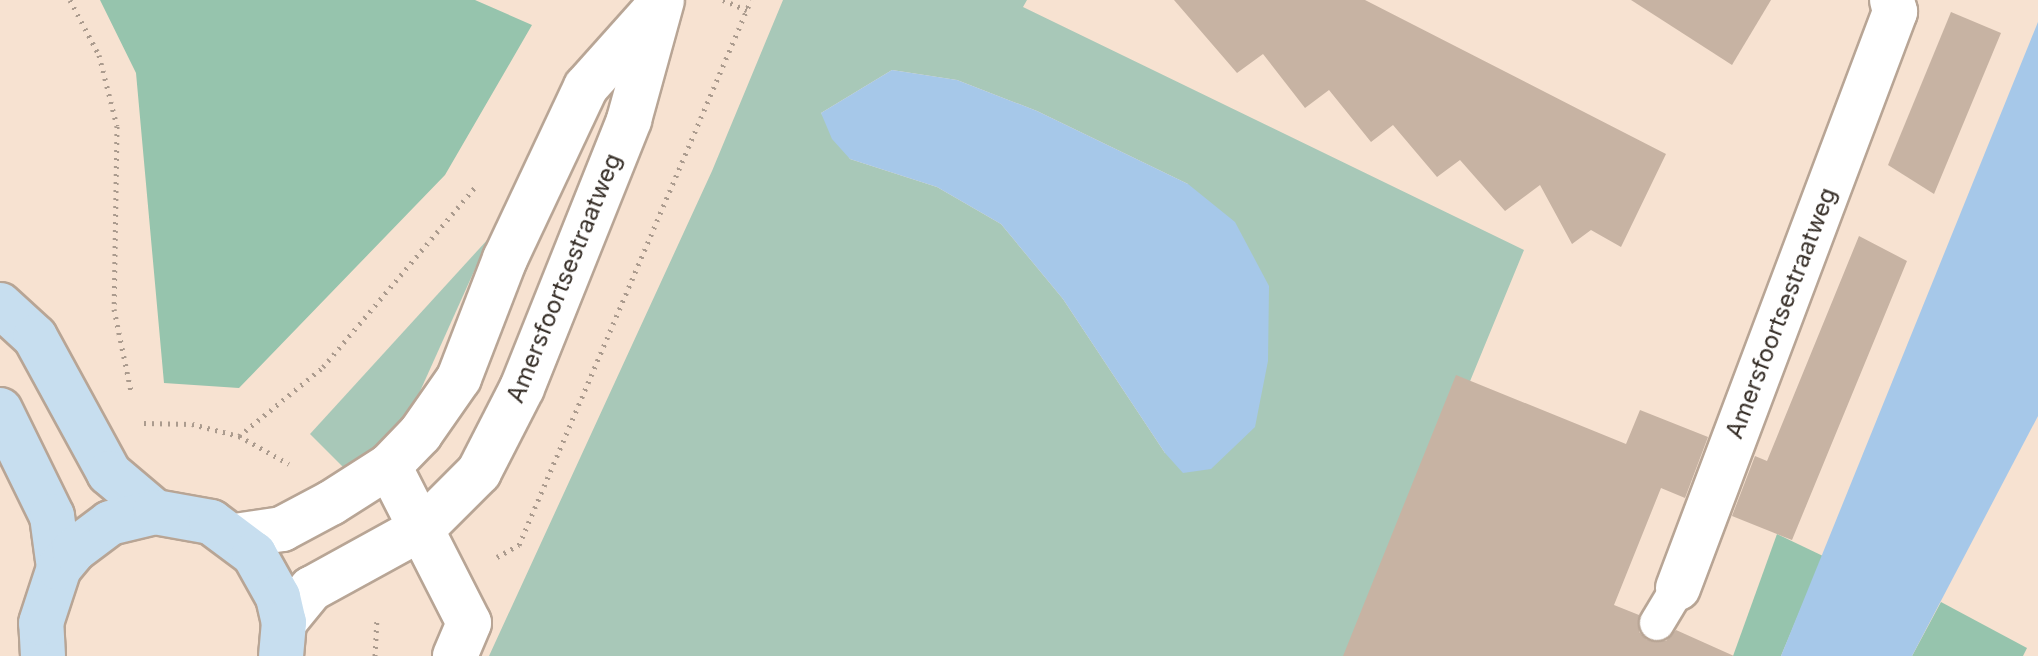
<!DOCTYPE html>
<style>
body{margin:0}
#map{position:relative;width:2038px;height:656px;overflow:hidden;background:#f7e2d1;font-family:Inter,sans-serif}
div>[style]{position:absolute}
.green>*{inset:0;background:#a8c8b8}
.forest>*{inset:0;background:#96c4ad}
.water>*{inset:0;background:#a6c8e9}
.building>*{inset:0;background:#c7b3a3}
.path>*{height:5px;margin-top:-2.5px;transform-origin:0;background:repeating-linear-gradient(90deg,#ab9b8e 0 2px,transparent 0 8px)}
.roads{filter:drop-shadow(2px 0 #b8a595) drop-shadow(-2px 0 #b8a595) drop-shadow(0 2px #b8a595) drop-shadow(0 -2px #b8a595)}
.service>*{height:34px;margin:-17px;padding:0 17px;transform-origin:17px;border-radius:17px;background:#fff}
.minor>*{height:44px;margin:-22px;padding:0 22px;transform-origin:22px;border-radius:22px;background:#fff}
.tertiary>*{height:44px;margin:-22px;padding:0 22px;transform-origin:22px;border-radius:22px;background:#fff}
.secondary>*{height:44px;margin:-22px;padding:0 22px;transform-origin:22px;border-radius:22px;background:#c7deef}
span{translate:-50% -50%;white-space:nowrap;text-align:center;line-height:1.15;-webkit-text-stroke:8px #fff;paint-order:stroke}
.street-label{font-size:24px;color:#372f28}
</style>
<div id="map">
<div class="green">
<div style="clip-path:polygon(evenodd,783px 0,1027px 0,1023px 7px,1524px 250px,1357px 656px,489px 656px,712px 171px,783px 0,892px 70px,957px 80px,1037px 111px,1188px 184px,1165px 453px,1063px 299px,1001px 224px,937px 187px,850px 159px,821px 113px,892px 70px)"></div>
<div style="clip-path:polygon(489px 238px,408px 418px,349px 473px,310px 434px)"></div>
</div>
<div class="forest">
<div style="clip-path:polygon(100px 0,475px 0,532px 25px,445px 175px,239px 388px,164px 383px,136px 73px)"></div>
<div style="clip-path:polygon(1777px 534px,1823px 556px,1781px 656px,1733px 656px)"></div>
<div style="clip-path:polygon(1941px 602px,2027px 648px,2023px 656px,1912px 656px)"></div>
</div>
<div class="water">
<div style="clip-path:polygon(2038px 22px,2038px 416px,1912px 656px,1781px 656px)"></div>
<div style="clip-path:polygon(892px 70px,957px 80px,1037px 111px,1188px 184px,1235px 222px,1269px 286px,1268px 361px,1255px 427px,1211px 469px,1183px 473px,1165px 453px,1063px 299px,1001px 224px,937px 187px,850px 159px,832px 139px,821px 113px)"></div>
</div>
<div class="building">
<div style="clip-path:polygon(1174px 0,1365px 0,1666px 154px,1621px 247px,1591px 230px,1572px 244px,1540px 185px,1505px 211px,1460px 160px,1437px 177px,1393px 125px,1371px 142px,1329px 90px,1305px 108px,1263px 54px,1237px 73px)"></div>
<div style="clip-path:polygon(1631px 0,1771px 0,1732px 65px)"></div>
<div style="clip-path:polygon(1951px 12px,2001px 33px,1934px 194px,1888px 165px)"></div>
<div style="clip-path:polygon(1859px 236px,1907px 261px,1792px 540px,1732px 516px,1755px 456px,1767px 461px)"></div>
<div style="clip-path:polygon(1456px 375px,1626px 444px,1640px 410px,1708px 437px,1685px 498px,1661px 488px,1614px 605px,1639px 615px,1639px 632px,1647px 640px,1666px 641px,1676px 630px,1734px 656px,1343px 656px)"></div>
</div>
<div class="path">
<div style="left:70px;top:0;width:62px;rotate:62.2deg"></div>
<div style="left:99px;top:55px;width:73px;rotate:75.8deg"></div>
<div style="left:117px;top:126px;width:183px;rotate:90.9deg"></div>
<div style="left:114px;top:309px;width:84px;rotate:78.3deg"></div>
<div style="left:723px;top:0;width:26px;rotate:23deg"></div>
<div style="left:144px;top:423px;width:48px;rotate:1.2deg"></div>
<div style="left:192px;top:424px;width:49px;rotate:14.3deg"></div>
<div style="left:239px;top:436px;width:57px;rotate:29.2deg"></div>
<div style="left:239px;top:436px;width:109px;rotate:-39.4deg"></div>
<div style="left:323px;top:367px;width:236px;rotate:-49.8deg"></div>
<div style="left:497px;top:557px;width:25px;rotate:-29deg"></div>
<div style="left:519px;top:545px;width:592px;rotate:-66.94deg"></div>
<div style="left:375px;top:656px;width:39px;rotate:-87deg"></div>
</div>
<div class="roads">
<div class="service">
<div style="left:1657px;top:623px;width:41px;rotate:-59deg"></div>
</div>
<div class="minor">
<div style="left:389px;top:466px;width:176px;rotate:63deg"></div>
<div style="left:469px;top:623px;width:36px;rotate:113deg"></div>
<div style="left:1678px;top:588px;width:616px;rotate:-69.36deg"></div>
<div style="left:1895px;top:12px;width:12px;rotate:-104deg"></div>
</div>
<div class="tertiary">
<div style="left:235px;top:536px;width:48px;rotate:-8.5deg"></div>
<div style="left:282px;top:529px;width:55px;rotate:-28deg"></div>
<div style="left:331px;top:503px;width:69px;rotate:-32.5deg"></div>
<div style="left:389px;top:466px;width:45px;rotate:-45.9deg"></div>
<div style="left:420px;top:434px;width:68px;rotate:-55.1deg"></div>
<div style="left:459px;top:378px;width:128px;rotate:-68.9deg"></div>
<div style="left:505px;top:259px;width:190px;rotate:-64.8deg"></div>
<div style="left:586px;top:87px;width:101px;rotate:-48.2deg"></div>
<div style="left:284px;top:622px;width:43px;rotate:-50.7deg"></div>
<div style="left:311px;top:589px;width:129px;rotate:-28.8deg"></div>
<div style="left:424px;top:527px;width:78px;rotate:-45deg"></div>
<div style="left:479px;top:472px;width:94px;rotate:-62.9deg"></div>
<div style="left:522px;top:388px;width:289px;rotate:-68.2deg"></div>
<div style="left:629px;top:120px;width:124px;rotate:-74.6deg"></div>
</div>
<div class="secondary">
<div style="left:0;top:305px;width:47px;rotate:42.4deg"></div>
<div style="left:35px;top:337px;width:155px;rotate:61.4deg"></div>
<div style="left:109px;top:473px;width:60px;rotate:40.3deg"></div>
<div style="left:0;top:410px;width:118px;rotate:63.9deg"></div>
<div style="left:52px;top:516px;width:52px;rotate:82.3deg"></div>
<div style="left:43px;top:656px;width:33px;rotate:-93deg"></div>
<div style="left:41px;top:623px;width:58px;rotate:-71.9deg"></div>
<div style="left:59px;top:568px;width:23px;rotate:-50deg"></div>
<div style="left:74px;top:550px;width:45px;rotate:-36.9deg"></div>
<div style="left:110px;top:523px;width:46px;rotate:-13.7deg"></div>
<div style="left:155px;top:512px;width:57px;rotate:10.1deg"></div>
<div style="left:211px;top:522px;width:54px;rotate:36.7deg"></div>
<div style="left:254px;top:554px;width:49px;rotate:60.8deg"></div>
<div style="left:278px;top:597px;width:26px;rotate:77deg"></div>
<div style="left:284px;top:622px;width:34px;rotate:95deg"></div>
</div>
</div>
<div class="street-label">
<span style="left:564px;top:278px;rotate:-68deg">Amersfoortsestraatweg</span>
<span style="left:1781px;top:313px;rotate:-69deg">Amersfoortsestraatweg</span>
</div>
</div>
